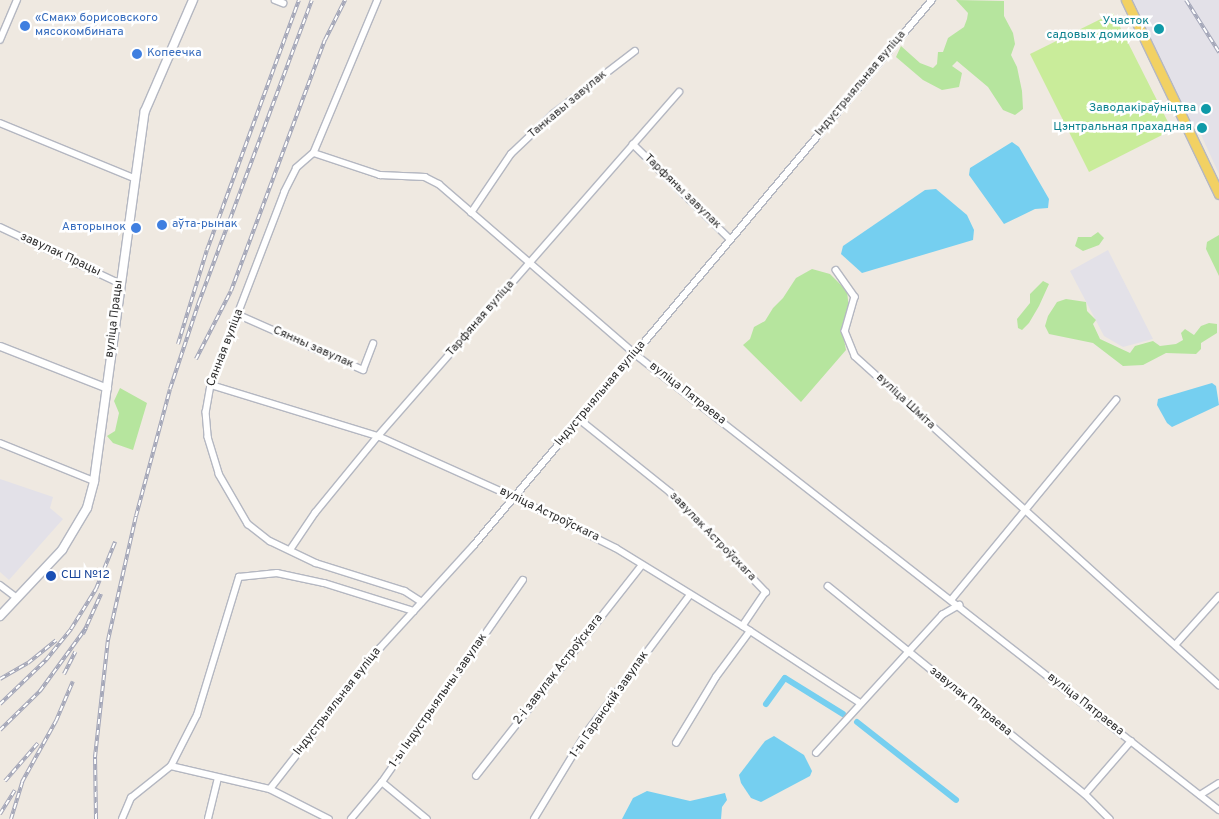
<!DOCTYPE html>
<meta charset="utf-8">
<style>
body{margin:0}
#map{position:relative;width:1219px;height:819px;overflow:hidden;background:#efe9e1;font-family:Overpass,sans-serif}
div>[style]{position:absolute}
.industrial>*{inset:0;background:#e3e1e8}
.green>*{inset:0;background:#b6e59e}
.pitch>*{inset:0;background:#c9ec9a}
.water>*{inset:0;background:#75cff0}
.canal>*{height:6px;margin:-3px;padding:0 3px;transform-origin:3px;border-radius:3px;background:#75cff0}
.roads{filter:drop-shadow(1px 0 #b4b7c1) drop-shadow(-1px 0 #b4b7c1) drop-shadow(0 1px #b4b7c1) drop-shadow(0 -1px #b4b7c1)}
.minor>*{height:5.5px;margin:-2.75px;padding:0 2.75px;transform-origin:2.75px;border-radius:2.75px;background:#fff}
.tertiary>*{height:7px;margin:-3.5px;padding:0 3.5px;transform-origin:3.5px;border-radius:3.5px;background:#fff}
.secondary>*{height:8px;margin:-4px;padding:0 4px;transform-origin:4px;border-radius:4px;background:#fff}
.primary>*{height:9px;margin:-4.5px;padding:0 4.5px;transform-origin:4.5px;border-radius:4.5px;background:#f2d163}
.rail>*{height:4px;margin-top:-2px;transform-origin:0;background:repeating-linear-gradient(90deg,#fff 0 5.5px,#a3a6b8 0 11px);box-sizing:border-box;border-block:1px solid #a3a6b8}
.dots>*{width:14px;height:14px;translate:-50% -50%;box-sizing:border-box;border:2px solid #fff;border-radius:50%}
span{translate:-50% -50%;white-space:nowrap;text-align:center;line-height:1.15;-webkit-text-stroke:5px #fff;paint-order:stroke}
.shop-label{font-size:12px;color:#366cbe}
.left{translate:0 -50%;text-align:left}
.right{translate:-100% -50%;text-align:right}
.culture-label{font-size:12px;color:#0d838f}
.street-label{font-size:12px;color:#2e2e2e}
.transit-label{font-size:12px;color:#164399}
</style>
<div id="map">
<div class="industrial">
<div style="clip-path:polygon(1132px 0,1219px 0,1219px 174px,1197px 126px,1192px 128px)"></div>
<div style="clip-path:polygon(1108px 250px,1153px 339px,1123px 347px,1104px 336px,1070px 271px)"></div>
<div style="clip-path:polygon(0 479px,53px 497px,50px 508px,63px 519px,9px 580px,0 572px)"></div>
</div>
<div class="green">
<div style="clip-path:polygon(956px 0,1004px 1px,1004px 16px,1013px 33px,1015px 44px,1011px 55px,1017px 67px,1022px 91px,1023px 109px,1015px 115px,1003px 110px,988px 87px,957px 61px,952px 66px,962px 73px,959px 87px,942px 90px,923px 80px,896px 57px,901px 46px,920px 63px,933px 68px,937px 64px,938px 52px,943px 52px,948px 38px,964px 27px,967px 19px,968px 13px)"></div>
<div style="clip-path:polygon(1098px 232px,1104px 238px,1099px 245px,1083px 251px,1075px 246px,1078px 237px,1091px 237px)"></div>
<div style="clip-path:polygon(1219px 235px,1219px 276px,1206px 249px,1207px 242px)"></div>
<div style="clip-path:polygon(812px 269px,830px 274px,847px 291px,849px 309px,843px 334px,846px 350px,801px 402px,743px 345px,750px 339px,754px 327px,765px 321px,773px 308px,783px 298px,796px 278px)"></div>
<div style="clip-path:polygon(1043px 281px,1049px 284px,1039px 306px,1029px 323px,1022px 330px,1018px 328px,1017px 319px,1030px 303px,1030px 294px)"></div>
<div style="clip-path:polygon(1066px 299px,1086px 302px,1087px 311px,1096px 320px,1093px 324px,1100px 339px,1130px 353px,1135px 346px,1153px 341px,1160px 346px,1176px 344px,1183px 340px,1181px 333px,1185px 329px,1194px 335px,1201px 326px,1209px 323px,1217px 324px,1217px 333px,1201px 343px,1201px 349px,1196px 354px,1166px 353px,1143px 365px,1123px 366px,1093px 343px,1049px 334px,1045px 326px,1048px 316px,1057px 302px)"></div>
<div style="clip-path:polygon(120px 388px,147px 403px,133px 450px,113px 443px,107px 436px,115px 431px,119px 413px,114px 401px)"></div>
</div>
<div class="pitch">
<div style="clip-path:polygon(1113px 13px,1172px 130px,1089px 172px,1030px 54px)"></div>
</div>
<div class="water">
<div style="clip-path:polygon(1012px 142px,1019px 147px,1049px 199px,1048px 208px,1035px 209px,1004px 224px,969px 175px,970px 168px)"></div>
<div style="clip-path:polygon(936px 189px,967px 215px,974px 230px,973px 240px,862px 273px,841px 254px,843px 246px,925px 190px)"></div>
<div style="clip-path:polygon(1212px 383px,1216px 386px,1219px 405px,1172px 427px,1167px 423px,1157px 405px,1158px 399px)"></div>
<div style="clip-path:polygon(774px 736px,804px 755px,812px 771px,810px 776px,761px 802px,751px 798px,741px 783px,739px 775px,765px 741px)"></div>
<div style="clip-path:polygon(647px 791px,690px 801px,725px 793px,727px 800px,722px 807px,721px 819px,622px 819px,633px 798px)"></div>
</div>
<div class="canal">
<div style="left:766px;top:704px;width:32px;rotate:-54deg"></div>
<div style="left:785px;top:678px;width:68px;rotate:31.8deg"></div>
<div style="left:857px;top:722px;width:126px;rotate:38.2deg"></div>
</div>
<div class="roads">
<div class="minor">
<div style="left:275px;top:0;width:9px;rotate:21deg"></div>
<div style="left:378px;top:0;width:166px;rotate:112.7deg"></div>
<div style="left:314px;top:153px;width:23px;rotate:139deg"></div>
<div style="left:297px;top:168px;width:27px;rotate:117deg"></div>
<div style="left:285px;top:192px;width:207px;rotate:111deg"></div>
<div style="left:211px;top:385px;width:27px;rotate:100deg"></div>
<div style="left:206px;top:412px;width:25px;rotate:85deg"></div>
<div style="left:208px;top:437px;width:39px;rotate:73deg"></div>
<div style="left:219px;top:474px;width:58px;rotate:59.9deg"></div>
<div style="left:248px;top:524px;width:28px;rotate:38deg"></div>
<div style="left:270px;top:541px;width:51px;rotate:25.6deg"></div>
<div style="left:316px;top:563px;width:93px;rotate:17.5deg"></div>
<div style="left:405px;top:591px;width:20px;rotate:33deg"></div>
<div style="left:0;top:40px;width:43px;rotate:-67deg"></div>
<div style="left:0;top:123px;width:145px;rotate:22.3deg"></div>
<div style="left:633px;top:144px;width:136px;rotate:44.4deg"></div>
<div style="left:314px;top:153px;width:70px;rotate:18.4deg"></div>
<div style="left:380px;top:175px;width:45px;rotate:2.5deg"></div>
<div style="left:425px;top:177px;width:16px;rotate:27deg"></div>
<div style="left:439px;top:184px;width:259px;rotate:40.9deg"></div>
<div style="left:635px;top:354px;width:741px;rotate:37.98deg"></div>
<div style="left:471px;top:213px;width:71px;rotate:-55.9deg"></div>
<div style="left:511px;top:154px;width:58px;rotate:-43.6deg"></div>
<div style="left:553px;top:114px;width:103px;rotate:-37.5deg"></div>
<div style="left:0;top:227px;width:132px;rotate:25.2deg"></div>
<div style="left:836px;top:270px;width:33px;rotate:55deg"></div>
<div style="left:855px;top:297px;width:35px;rotate:106deg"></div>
<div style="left:845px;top:331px;width:27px;rotate:68deg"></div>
<div style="left:855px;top:356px;width:491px;rotate:42.1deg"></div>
<div style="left:239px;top:315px;width:136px;rotate:23.9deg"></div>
<div style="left:363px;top:370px;width:28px;rotate:-69deg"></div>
<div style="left:211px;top:385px;width:175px;rotate:17deg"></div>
<div style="left:378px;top:436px;width:149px;rotate:24.2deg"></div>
<div style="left:514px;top:497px;width:114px;rotate:26.6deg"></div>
<div style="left:616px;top:548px;width:149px;rotate:31.6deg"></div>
<div style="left:743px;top:626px;width:140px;rotate:33.3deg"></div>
<div style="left:579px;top:419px;width:117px;rotate:38.7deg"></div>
<div style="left:670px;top:492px;width:139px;rotate:46.2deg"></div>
<div style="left:766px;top:592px;width:41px;rotate:124.1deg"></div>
<div style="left:0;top:443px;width:101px;rotate:22deg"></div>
<div style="left:290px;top:550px;width:45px;rotate:-56deg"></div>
<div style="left:315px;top:513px;width:99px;rotate:-50.7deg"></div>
<div style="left:378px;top:436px;width:457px;rotate:-48.8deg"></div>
<div style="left:0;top:585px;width:21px;rotate:37deg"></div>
<div style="left:828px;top:586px;width:331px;rotate:39deg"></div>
<div style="left:1085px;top:794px;width:35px;rotate:45deg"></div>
<div style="left:952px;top:599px;width:258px;rotate:-50.5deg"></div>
<div style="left:1176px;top:644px;width:64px;rotate:-48.1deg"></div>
<div style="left:676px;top:743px;width:77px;rotate:-58.8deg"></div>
<div style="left:716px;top:677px;width:57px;rotate:-53.5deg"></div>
<div style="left:816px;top:753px;width:187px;rotate:-47.6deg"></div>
<div style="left:942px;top:615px;width:20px;rotate:-30deg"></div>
<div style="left:171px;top:766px;width:102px;rotate:13.1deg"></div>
<div style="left:270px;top:789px;width:66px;rotate:27deg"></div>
<div style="left:476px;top:776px;width:268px;rotate:-51.8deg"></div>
<div style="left:382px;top:782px;width:58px;rotate:39.4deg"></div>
<div style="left:270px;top:789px;width:179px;rotate:-52deg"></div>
<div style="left:380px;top:648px;width:139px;rotate:-47.6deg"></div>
<div style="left:474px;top:545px;width:712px;rotate:-49.96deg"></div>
<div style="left:1085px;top:794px;width:70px;rotate:-49deg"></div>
<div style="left:1200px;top:795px;width:22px;rotate:-32deg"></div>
<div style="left:122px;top:819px;width:23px;rotate:-67deg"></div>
<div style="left:131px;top:798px;width:51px;rotate:-38.7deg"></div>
<div style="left:171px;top:766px;width:57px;rotate:-63deg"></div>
<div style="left:197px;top:715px;width:144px;rotate:-73.1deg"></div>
<div style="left:239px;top:577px;width:38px;rotate:-6deg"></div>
<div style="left:277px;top:573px;width:48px;rotate:12deg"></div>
<div style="left:324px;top:583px;width:94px;rotate:17.3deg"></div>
<div style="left:208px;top:819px;width:42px;rotate:-76.3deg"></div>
<div style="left:351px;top:819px;width:48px;rotate:-50deg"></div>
<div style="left:382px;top:782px;width:246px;rotate:-55.1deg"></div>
<div style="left:534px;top:819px;width:102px;rotate:-58.7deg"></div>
<div style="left:587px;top:732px;width:171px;rotate:-53.1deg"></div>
</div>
<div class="tertiary">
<div style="left:0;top:346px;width:115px;rotate:21.4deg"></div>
</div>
<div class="secondary">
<div style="left:0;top:616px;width:91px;rotate:-46.8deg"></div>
<div style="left:62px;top:550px;width:49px;rotate:-59.2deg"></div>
<div style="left:87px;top:508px;width:28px;rotate:-75deg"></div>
<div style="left:94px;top:481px;width:373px;rotate:-82.2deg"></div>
<div style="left:145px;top:111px;width:121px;rotate:-66.6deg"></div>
</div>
<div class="primary">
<div style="left:1126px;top:0;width:215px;rotate:64.4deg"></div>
</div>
</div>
<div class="rail">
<div style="left:1186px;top:0;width:62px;rotate:57.6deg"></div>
<div style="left:178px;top:344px;width:98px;rotate:-72.9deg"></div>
<div style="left:207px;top:250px;width:266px;rotate:-69.8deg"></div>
<div style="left:196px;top:359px;width:76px;rotate:-62.8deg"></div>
<div style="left:231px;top:291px;width:268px;rotate:-69.5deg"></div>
<div style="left:325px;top:40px;width:45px;rotate:-63.4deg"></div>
<div style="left:83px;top:634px;width:44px;rotate:-65.8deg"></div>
<div style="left:64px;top:674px;width:25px;rotate:-63deg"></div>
<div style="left:0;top:679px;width:32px;rotate:-30deg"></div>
<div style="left:28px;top:663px;width:36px;rotate:-39deg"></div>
<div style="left:0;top:704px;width:64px;rotate:-43.7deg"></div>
<div style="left:46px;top:660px;width:40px;rotate:-51deg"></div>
<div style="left:71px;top:629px;width:47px;rotate:-58deg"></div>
<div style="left:96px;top:589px;width:51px;rotate:-68deg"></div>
<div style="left:0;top:730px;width:56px;rotate:-44.3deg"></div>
<div style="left:40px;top:691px;width:78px;rotate:-53.9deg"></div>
<div style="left:5px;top:781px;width:50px;rotate:-49deg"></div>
<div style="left:0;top:814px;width:28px;rotate:-58deg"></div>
<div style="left:11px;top:819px;width:39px;rotate:-73deg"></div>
<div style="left:22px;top:782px;width:70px;rotate:-60.9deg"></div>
<div style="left:56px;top:721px;width:43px;rotate:-67deg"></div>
<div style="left:96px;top:819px;width:62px;rotate:-90.9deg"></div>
<div style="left:95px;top:757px;width:118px;rotate:-83.7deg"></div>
<div style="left:108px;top:640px;width:127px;rotate:-77.3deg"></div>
<div style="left:136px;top:516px;width:131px;rotate:-75deg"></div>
<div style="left:170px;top:389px;width:92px;rotate:-71.6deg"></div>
<div style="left:199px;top:302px;width:322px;rotate:-69.5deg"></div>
</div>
<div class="dots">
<div style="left:25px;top:26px;background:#3f7fe0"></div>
<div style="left:1159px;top:29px;background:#0f9aa8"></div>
<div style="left:137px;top:54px;background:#3f7fe0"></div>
<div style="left:1206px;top:109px;background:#0f9aa8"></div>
<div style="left:1202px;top:128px;background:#0f9aa8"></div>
<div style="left:162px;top:225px;background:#3f7fe0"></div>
<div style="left:136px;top:228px;background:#3f7fe0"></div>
<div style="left:51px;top:576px;background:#1a4fb4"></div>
</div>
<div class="shop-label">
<span class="left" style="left:35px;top:26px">«Смак» борисовского<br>мясокомбината</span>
<span class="left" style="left:147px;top:54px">Копеечка</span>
<span class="left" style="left:172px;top:225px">аўта-рынак</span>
<span class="right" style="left:126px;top:228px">Авторынок</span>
</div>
<div class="culture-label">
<span class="right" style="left:1149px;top:29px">Участок<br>садовых домиков</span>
<span class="right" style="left:1196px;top:109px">Заводакіраўніцтва</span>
<span class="right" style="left:1192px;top:128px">Цэнтральная прахадная</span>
</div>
<div class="street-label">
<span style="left:861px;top:84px;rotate:-50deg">Індустрыяльная вуліца</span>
<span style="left:568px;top:105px;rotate:-40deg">Танкавы завулак</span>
<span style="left:682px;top:192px;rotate:44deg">Тарфяны завулак</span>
<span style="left:60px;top:255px;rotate:25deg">завулак Працы</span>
<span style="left:115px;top:319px;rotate:-83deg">вуліца Працы</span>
<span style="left:481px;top:319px;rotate:-49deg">Тарфяная вуліца</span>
<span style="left:226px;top:348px;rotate:-69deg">Сянная вуліца</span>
<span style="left:313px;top:348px;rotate:24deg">Сянны завулак</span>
<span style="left:601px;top:394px;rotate:-50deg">Індустрыяльная вуліца</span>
<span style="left:687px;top:394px;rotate:38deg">вуліца Пятраева</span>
<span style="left:905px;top:402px;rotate:43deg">вуліца Шміта</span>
<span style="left:549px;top:515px;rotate:26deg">вуліца Астроўскага</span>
<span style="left:712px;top:537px;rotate:46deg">завулак Астроўскага</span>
<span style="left:559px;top:670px;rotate:-52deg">2-і завулак Астроўскага</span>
<span style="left:439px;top:701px;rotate:-55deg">1-ы Індустрыяльны завулак</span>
<span style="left:338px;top:702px;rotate:-52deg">Індустрыяльная вуліца</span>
<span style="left:970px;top:702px;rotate:39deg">завулак Пятраева</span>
<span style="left:610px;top:705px;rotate:-55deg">1-ы Гаранскій завулак</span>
<span style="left:1085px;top:705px;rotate:38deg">вуліца Пятраева</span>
</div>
<div class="transit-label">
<span class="left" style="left:61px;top:576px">СШ №12</span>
</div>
</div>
